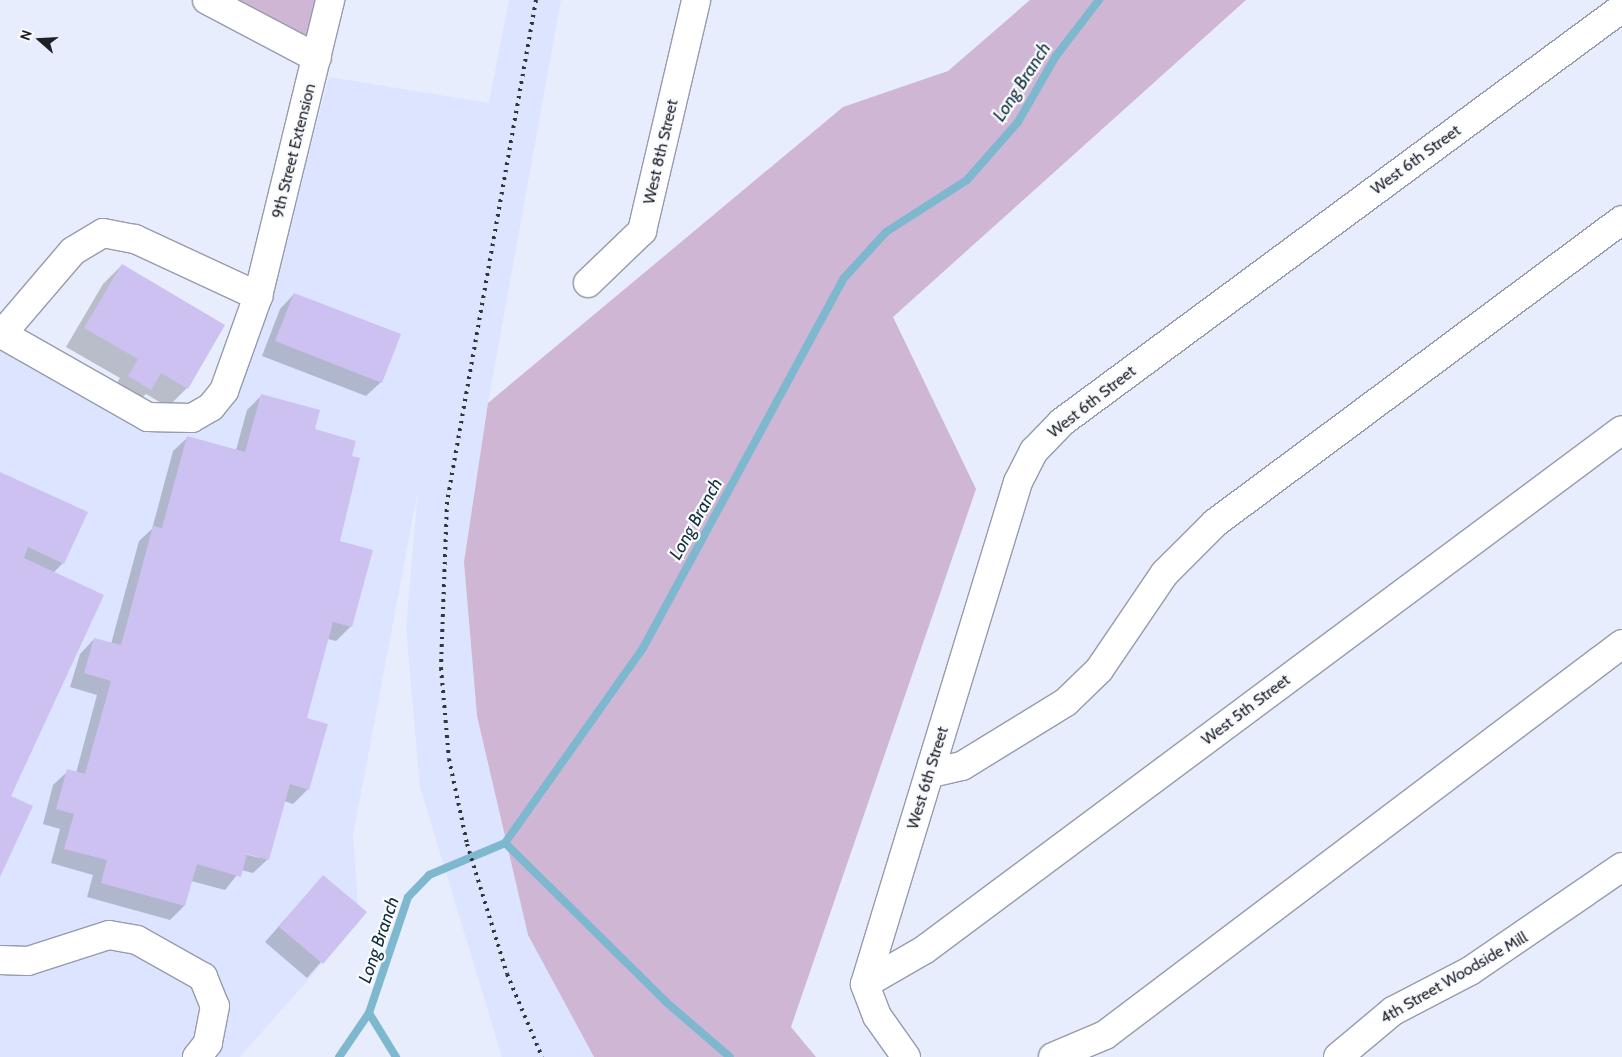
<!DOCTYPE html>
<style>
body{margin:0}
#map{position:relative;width:1622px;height:1057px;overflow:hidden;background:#e8edfd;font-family:Cabin,sans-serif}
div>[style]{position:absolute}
.built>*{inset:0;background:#dde4ff}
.green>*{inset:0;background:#cfb6d4}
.shadow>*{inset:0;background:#0003}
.stream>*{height:8px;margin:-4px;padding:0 4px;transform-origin:4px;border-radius:4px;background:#7eb8cf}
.building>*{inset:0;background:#cdc1f1}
.roads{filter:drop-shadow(1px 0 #969bad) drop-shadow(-1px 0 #969bad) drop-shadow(0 1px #969bad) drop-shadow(0 -1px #969bad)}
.minor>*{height:28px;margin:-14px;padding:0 14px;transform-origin:14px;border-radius:14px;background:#fff}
.rail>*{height:4px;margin-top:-2px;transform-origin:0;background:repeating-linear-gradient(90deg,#33353d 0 2.5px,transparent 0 7.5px)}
span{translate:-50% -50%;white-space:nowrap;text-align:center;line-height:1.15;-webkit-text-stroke:4.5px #fafbff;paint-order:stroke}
.street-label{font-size:16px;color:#1e2027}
.water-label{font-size:18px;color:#102e38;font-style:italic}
.north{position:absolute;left:15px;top:15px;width:50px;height:50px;-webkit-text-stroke:4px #fafbff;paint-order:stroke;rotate:289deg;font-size:14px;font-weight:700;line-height:20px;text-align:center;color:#1e2027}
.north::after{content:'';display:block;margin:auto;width:18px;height:22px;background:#1e2027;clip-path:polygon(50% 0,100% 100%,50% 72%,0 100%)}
</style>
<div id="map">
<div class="built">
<div style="clip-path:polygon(509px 0,561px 0,488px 403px,464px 562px,477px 716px,528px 935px,594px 1057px,502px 1057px,420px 787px,406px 627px,418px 490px,353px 836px,359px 922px,240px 1057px,0 1057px,0 350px,197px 433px,282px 253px,329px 77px,489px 103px)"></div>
</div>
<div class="green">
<div style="clip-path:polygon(237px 0,320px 0,310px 38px)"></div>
<div style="clip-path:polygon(1030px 0,1246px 0,893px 317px,976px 489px,791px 1027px,816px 1057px,594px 1057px,528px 935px,477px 716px,464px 562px,488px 403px,843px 107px,948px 71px)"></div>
</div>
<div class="shadow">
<div style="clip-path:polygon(122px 265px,187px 388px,168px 407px,146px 394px,131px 408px,109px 395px,120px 378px,66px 347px,103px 284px)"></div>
<div style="clip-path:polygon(294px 294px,381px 382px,366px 396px,262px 356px,280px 309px)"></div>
<div style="clip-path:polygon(evenodd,262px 395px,350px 457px,339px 542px,351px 626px,336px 641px,328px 639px,305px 719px,308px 789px,293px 804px,284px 801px,268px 859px,253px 873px,241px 870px,225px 890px,191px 881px,184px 906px,170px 920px,87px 897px,93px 875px,51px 863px,60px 829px,43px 824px,53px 785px,68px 771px,76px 773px,97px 695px,70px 687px,80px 654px,94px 639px,111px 644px,139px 541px,152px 529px,173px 451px,188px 437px,236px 450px,247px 410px,262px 395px,242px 851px,260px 856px,260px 858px,241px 853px,242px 851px)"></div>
<div style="clip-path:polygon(0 473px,63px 563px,53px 573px,10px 796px,0 874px)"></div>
<div style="clip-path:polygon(323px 876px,365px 912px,307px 978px,265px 942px)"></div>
</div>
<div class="stream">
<div style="left:505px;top:843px;width:226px;rotate:44.6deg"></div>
<div style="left:666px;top:1002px;width:84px;rotate:40.7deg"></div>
<div style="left:369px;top:1013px;width:52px;rotate:58.5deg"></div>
<div style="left:339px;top:1057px;width:53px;rotate:-55.7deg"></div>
<div style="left:369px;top:1013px;width:122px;rotate:-71.4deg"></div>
<div style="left:408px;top:897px;width:30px;rotate:-46deg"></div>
<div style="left:429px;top:875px;width:82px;rotate:-22.8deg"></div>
<div style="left:505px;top:843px;width:239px;rotate:-54.7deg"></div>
<div style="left:643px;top:648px;width:421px;rotate:-61.5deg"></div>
<div style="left:844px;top:278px;width:62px;rotate:-47.6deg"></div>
<div style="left:886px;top:232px;width:96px;rotate:-32.7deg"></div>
<div style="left:967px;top:180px;width:77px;rotate:-48.7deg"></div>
<div style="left:1018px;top:122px;width:76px;rotate:-60.1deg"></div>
<div style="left:1056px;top:56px;width:71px;rotate:-52.5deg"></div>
</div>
<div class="building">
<div style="clip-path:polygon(122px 264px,225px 325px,188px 389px,161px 373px,151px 390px,128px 376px,138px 359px,84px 328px)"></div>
<div style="clip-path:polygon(294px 293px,401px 334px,382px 383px,275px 341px)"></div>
<div style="clip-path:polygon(261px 394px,320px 410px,315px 429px,356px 441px,352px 456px,360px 458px,340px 541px,373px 550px,352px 627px,333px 622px,307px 718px,328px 724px,309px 790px,290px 784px,269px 860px,247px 854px,241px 877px,197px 864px,185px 906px,101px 883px,107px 860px,64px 849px,74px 814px,56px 809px,67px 769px,85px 774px,111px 681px,84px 673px,94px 638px,121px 645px,153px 526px,162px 528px,187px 436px,245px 452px)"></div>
<div style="clip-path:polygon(0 472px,88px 512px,64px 564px,28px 547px,24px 558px,104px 595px,11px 796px,33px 806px,0 877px)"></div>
<div style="clip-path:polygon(323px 875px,367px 912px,323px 964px,279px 927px)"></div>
</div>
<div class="roads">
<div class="minor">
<div style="left:207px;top:0;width:124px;rotate:27.8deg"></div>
<div style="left:588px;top:283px;width:75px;rotate:-43.9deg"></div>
<div style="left:642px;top:231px;width:237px;rotate:-76.8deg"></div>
<div style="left:0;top:333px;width:170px;rotate:29.6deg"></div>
<div style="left:148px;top:417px;width:44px;rotate:1.3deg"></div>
<div style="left:192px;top:418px;width:22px;rotate:-30deg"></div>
<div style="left:211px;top:407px;width:21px;rotate:-51deg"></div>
<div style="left:224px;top:391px;width:101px;rotate:-70.3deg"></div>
<div style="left:258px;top:296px;width:305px;rotate:-76.3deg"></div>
<div style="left:2px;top:334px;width:109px;rotate:-49.5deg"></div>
<div style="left:73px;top:251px;width:35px;rotate:-31deg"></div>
<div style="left:103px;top:233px;width:33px;rotate:11deg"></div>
<div style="left:135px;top:239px;width:136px;rotate:24.9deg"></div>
<div style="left:931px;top:773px;width:32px;rotate:-13deg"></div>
<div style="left:962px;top:766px;width:122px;rotate:-31.6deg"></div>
<div style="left:1066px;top:702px;width:46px;rotate:-44.1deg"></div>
<div style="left:1099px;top:670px;width:117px;rotate:-55.8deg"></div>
<div style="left:1165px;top:573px;width:71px;rotate:-45deg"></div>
<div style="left:1215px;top:523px;width:507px;rotate:-36.67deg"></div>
<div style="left:0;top:960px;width:28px;rotate:2deg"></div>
<div style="left:28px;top:961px;width:85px;rotate:-17.8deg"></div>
<div style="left:109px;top:935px;width:28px;rotate:10deg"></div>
<div style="left:137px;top:940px;width:76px;rotate:29.3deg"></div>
<div style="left:203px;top:977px;width:31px;rotate:68deg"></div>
<div style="left:215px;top:1006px;width:38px;rotate:101deg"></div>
<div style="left:208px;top:1043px;width:18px;rotate:128deg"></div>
<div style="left:865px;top:984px;width:68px;rotate:-30deg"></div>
<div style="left:924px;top:950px;width:870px;rotate:-36.69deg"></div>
<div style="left:906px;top:1057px;width:50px;rotate:-125.3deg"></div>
<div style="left:877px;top:1016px;width:34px;rotate:-111deg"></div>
<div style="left:865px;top:984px;width:525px;rotate:-73.05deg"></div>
<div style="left:1018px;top:482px;width:35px;rotate:-63deg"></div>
<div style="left:1034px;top:451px;width:40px;rotate:-46deg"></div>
<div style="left:1062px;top:422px;width:696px;rotate:-36.47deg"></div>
<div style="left:1053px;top:1057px;width:56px;rotate:-22.9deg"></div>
<div style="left:1105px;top:1035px;width:648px;rotate:-37.1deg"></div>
<div style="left:1338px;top:1057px;width:72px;rotate:-39.9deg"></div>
<div style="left:1393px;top:1011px;width:87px;rotate:-27.5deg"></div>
<div style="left:1470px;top:971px;width:184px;rotate:-34.4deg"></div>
</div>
</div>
<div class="rail">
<div style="left:536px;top:0;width:510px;rotate:100.05deg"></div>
<div style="left:447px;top:502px;width:166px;rotate:92.1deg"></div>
<div style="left:441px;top:668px;width:91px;rotate:85deg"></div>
<div style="left:449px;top:759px;width:87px;rotate:78deg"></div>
<div style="left:467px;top:844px;width:136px;rotate:72.9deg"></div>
<div style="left:507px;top:974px;width:90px;rotate:67.1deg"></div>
</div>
<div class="street-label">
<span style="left:294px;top:151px;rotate:-76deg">9th Street Extension</span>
<span style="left:661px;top:152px;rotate:-77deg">West 8th Street</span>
<span style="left:1416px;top:160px;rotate:-36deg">West 6th Street</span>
<span style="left:1092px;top:402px;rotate:-38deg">West 6th Street</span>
<span style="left:1246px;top:710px;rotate:-37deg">West 5th Street</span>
<span style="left:928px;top:778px;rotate:-73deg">West 6th Street</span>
<span style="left:1454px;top:978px;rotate:-30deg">4th Street Woodside Mill</span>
</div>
<div class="water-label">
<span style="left:1022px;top:82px;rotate:-57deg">Long Branch</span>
<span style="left:696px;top:519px;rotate:-61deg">Long Branch</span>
<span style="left:379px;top:940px;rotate:-71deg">Long Branch</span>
</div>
<div class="north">N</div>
</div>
